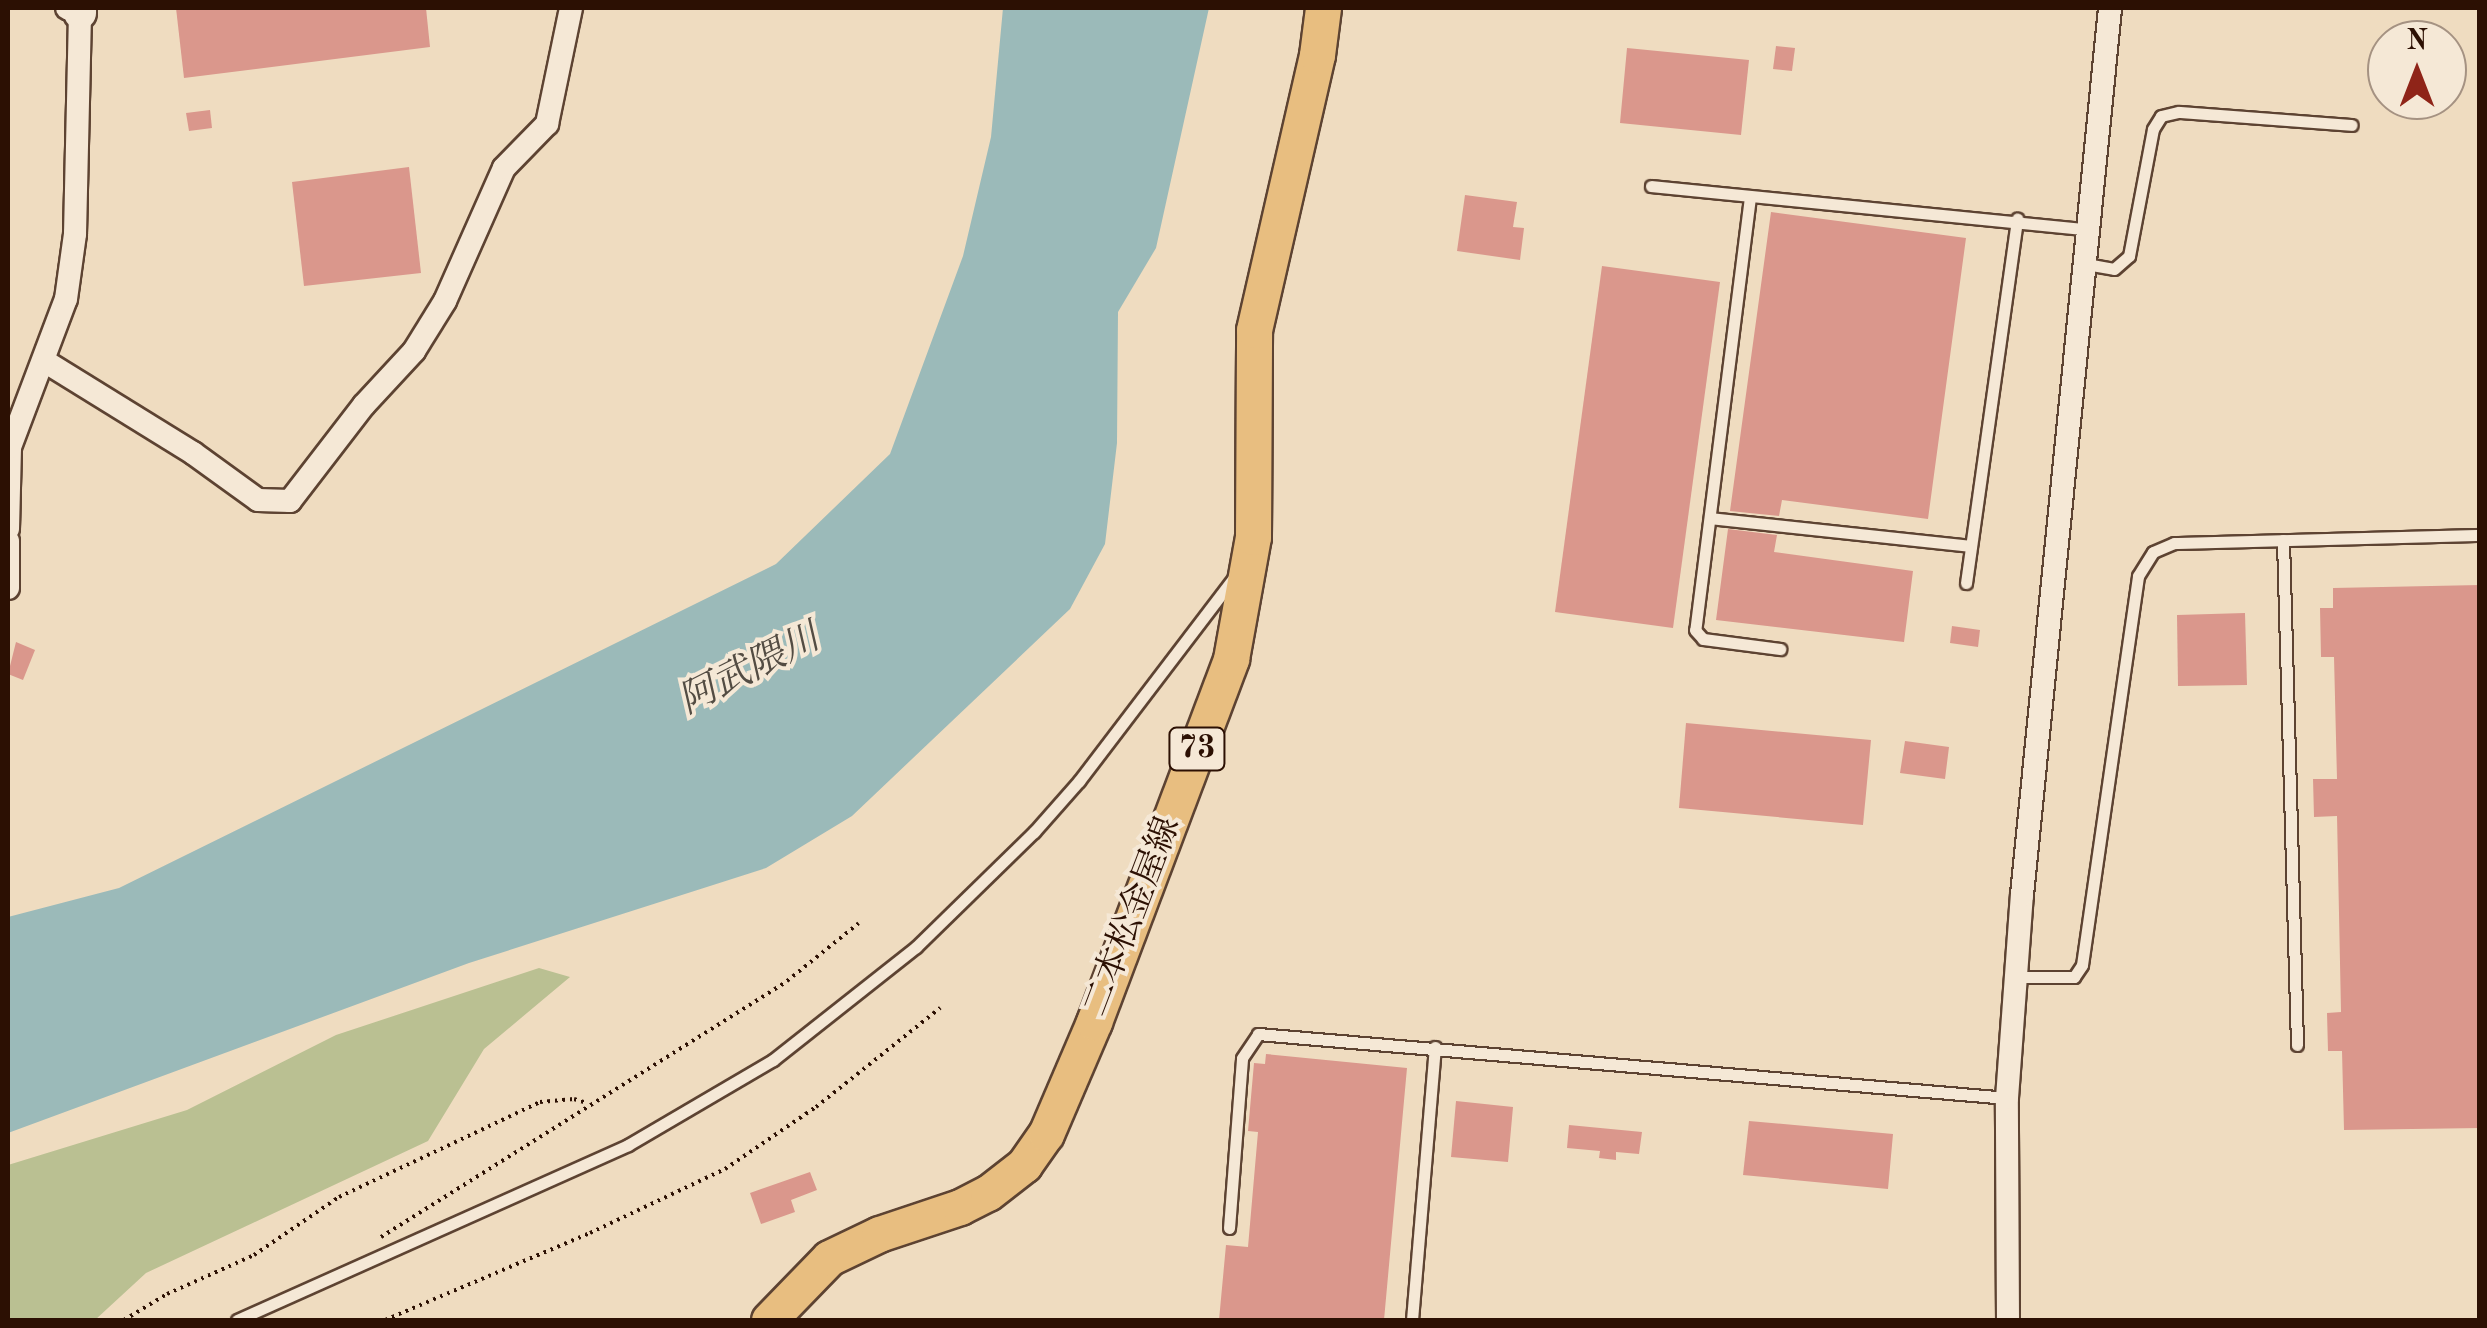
<!DOCTYPE html>
<meta charset="utf-8">
<style>
body{margin:0}
#map{position:relative;width:2487px;height:1328px;overflow:hidden;background:#efdcc0;font-family:"Old Standard TT","Noto Serif JP",serif}
div>[style]{position:absolute}
.green>*{inset:0;background:#bac092}
.water>*{inset:0;background:#9bbab9}
.building>*{inset:0;background:#da978c}
.path>*{height:4px;margin-top:-2px;transform-origin:0;background:repeating-linear-gradient(90deg,#2c1003 0 2.5px,transparent 0 7.5px)}
.roads{filter:drop-shadow(2px 0 #5d4332) drop-shadow(-2px 0 #5d4332) drop-shadow(0 2px #5d4332) drop-shadow(0 -2px #5d4332)}
.lane>*{height:11px;margin:-5.5px;padding:0 5.5px;transform-origin:5.5px;border-radius:5.5px;background:#f5e8d6}
.street>*{height:22px;margin:-11px;padding:0 11px;transform-origin:11px;border-radius:11px;background:#f5e8d6}
.secondary>*{height:32px;margin:-16px;padding:0 16px;transform-origin:16px;border-radius:16px;background:#f5e8d6}
.primary>*{height:35px;margin:-17.5px;padding:0 17.5px;transform-origin:17.5px;border-radius:17.5px;background:#e8be80}
span{translate:-50% -50%;white-space:nowrap;text-align:center;line-height:1.15;-webkit-text-stroke:8px #f5e8d6;paint-order:stroke}
.shield-label span{padding:2px 8px;background:#f5e8d6;border:2px solid;border-radius:8px;-webkit-text-stroke-width:0}
.shield-label{font-size:32px;color:#2c1003;font-weight:700}
.street-label{font-size:35px;color:#2c1003}
.water-label{font-size:38px;color:#534c43;font-style:italic}
.frame{position:absolute;inset:0;border:10px solid #2c1003;pointer-events:none}
.north{position:absolute;left:2367px;top:20px;width:100px;height:100px;box-sizing:border-box;background:#f5e8d6;border:2px solid #a59282;border-radius:50%;rotate:0deg;font-size:28px;font-weight:700;line-height:40px;text-align:center;color:#2c1003}
.north::after{content:'';display:block;margin:auto;width:35px;height:45px;background:#8f2418;clip-path:polygon(50% 0,100% 100%,50% 72%,0 100%)}
</style>
<div id="map">
<div class="green">
<div style="clip-path:polygon(539px 968px,570px 977px,484px 1049px,428px 1141px,146px 1273px,95px 1320px,8px 1320px,8px 1165px,187px 1110px,336px 1035px)"></div>
</div>
<div class="water">
<div style="clip-path:polygon(1003px 8px,1209px 8px,1156px 248px,1118px 312px,1117px 443px,1105px 544px,1070px 609px,852px 816px,766px 868px,469px 963px,8px 1133px,8px 917px,119px 888px,776px 564px,890px 454px,963px 256px,991px 137px)"></div>
</div>
<div class="building">
<div style="clip-path:polygon(176px 8px,426px 8px,430px 47px,184px 78px)"></div>
<div style="clip-path:polygon(1776px 46px,1795px 48px,1792px 71px,1773px 69px)"></div>
<div style="clip-path:polygon(1627px 48px,1749px 60px,1741px 135px,1620px 123px)"></div>
<div style="clip-path:polygon(210px 110px,212px 128px,189px 131px,186px 113px)"></div>
<div style="clip-path:polygon(409px 167px,421px 273px,304px 286px,292px 182px)"></div>
<div style="clip-path:polygon(1465px 195px,1517px 202px,1513px 227px,1524px 228px,1520px 260px,1457px 251px)"></div>
<div style="clip-path:polygon(1771px 212px,1966px 238px,1928px 519px,1782px 500px,1779px 516px,1730px 511px)"></div>
<div style="clip-path:polygon(1602px 266px,1720px 282px,1673px 628px,1555px 612px)"></div>
<div style="clip-path:polygon(1728px 529px,1777px 535px,1774px 552px,1913px 571px,1904px 642px,1716px 620px)"></div>
<div style="clip-path:polygon(2480px 585px,2480px 1128px,2344px 1130px,2342px 1051px,2328px 1051px,2327px 1013px,2341px 1012px,2337px 816px,2314px 817px,2313px 779px,2337px 779px,2334px 657px,2321px 657px,2320px 608px,2333px 608px,2333px 588px)"></div>
<div style="clip-path:polygon(2245px 613px,2247px 685px,2178px 686px,2177px 615px)"></div>
<div style="clip-path:polygon(1952px 626px,1980px 630px,1978px 647px,1950px 643px)"></div>
<div style="clip-path:polygon(16px 642px,35px 650px,23px 680px,8px 674px)"></div>
<div style="clip-path:polygon(1686px 723px,1871px 740px,1863px 825px,1679px 808px)"></div>
<div style="clip-path:polygon(1905px 741px,1949px 747px,1945px 779px,1900px 773px)"></div>
<div style="clip-path:polygon(1266px 1054px,1407px 1068px,1384px 1320px,1219px 1320px,1226px 1245px,1248px 1247px,1258px 1132px,1248px 1131px,1254px 1063px,1265px 1064px)"></div>
<div style="clip-path:polygon(1456px 1101px,1513px 1107px,1508px 1162px,1451px 1157px)"></div>
<div style="clip-path:polygon(1749px 1121px,1893px 1134px,1888px 1189px,1743px 1175px)"></div>
<div style="clip-path:polygon(1569px 1125px,1642px 1132px,1639px 1154px,1616px 1152px,1616px 1160px,1599px 1158px,1600px 1151px,1567px 1148px)"></div>
<div style="clip-path:polygon(810px 1172px,817px 1190px,791px 1200px,795px 1212px,761px 1224px,750px 1193px)"></div>
</div>
<div class="path">
<div style="left:381px;top:1237px;width:480px;rotate:-32.2deg"></div>
<div style="left:787px;top:981px;width:92px;rotate:-38.9deg"></div>
<div style="left:124px;top:1320px;width:50px;rotate:-31.2deg"></div>
<div style="left:167px;top:1294px;width:95px;rotate:-24.1deg"></div>
<div style="left:254px;top:1255px;width:103px;rotate:-34.3deg"></div>
<div style="left:339px;top:1197px;width:222px;rotate:-25.3deg"></div>
<div style="left:540px;top:1102px;width:34px;rotate:-5deg"></div>
<div style="left:574px;top:1099px;width:14px;rotate:17deg"></div>
<div style="left:385px;top:1320px;width:223px;rotate:-23deg"></div>
<div style="left:590px;top:1233px;width:149px;rotate:-25.4deg"></div>
<div style="left:725px;top:1169px;width:110px;rotate:-34.3deg"></div>
<div style="left:816px;top:1107px;width:159px;rotate:-38.6deg"></div>
</div>
<div class="roads">
<div class="lane">
<div style="left:1651px;top:186px;width:441px;rotate:5.7deg"></div>
<div style="left:1750px;top:197px;width:436px;rotate:97.2deg"></div>
<div style="left:1695px;top:630px;width:12px;rotate:48deg"></div>
<div style="left:1703px;top:639px;width:78px;rotate:7.4deg"></div>
<div style="left:2086px;top:264px;width:28px;rotate:10deg"></div>
<div style="left:2114px;top:269px;width:20px;rotate:-41deg"></div>
<div style="left:2129px;top:256px;width:129px;rotate:-79.3deg"></div>
<div style="left:2153px;top:129px;width:15px;rotate:-58deg"></div>
<div style="left:2161px;top:116px;width:18px;rotate:-13deg"></div>
<div style="left:2179px;top:112px;width:173px;rotate:4.3deg"></div>
<div style="left:1710px;top:518px;width:262px;rotate:6.1deg"></div>
<div style="left:2283px;top:540px;width:505px;rotate:88.41deg"></div>
<div style="left:1966px;top:583px;width:368px;rotate:-82deg"></div>
<div style="left:2016px;top:977px;width:58px"></div>
<div style="left:2074px;top:977px;width:14px;rotate:-56deg"></div>
<div style="left:2082px;top:965px;width:393px;rotate:-81.8deg"></div>
<div style="left:2138px;top:576px;width:28px;rotate:-58deg"></div>
<div style="left:2153px;top:552px;width:23px;rotate:-23deg"></div>
<div style="left:2174px;top:543px;width:306px;rotate:-1.5deg"></div>
<div style="left:1229px;top:1228px;width:170px;rotate:-85.6deg"></div>
<div style="left:1242px;top:1058px;width:29px;rotate:-56deg"></div>
<div style="left:1258px;top:1034px;width:752px;rotate:4.88deg"></div>
<div style="left:237px;top:1320px;width:428px;rotate:-24.1deg"></div>
<div style="left:628px;top:1145px;width:168px;rotate:-30.4deg"></div>
<div style="left:773px;top:1060px;width:182px;rotate:-38.3deg"></div>
<div style="left:916px;top:947px;width:165px;rotate:-44.3deg"></div>
<div style="left:1034px;top:832px;width:68px;rotate:-48.6deg"></div>
<div style="left:1079px;top:781px;width:254px;rotate:-52.7deg"></div>
<div style="left:1412px;top:1320px;width:274px;rotate:-85.2deg"></div>
</div>
<div class="street">
<div style="left:49px;top:364px;width:169px;rotate:31.7deg"></div>
<div style="left:193px;top:453px;width:80px;rotate:35.9deg"></div>
<div style="left:258px;top:500px;width:32px;rotate:2deg"></div>
<div style="left:290px;top:501px;width:121px;rotate:-52.4deg"></div>
<div style="left:364px;top:405px;width:74px;rotate:-47.2deg"></div>
<div style="left:414px;top:351px;width:59px;rotate:-58.2deg"></div>
<div style="left:445px;top:301px;width:145px;rotate:-66.1deg"></div>
<div style="left:504px;top:168px;width:62px;rotate:-45.7deg"></div>
<div style="left:547px;top:124px;width:118px;rotate:-78.3deg"></div>
<div style="left:8px;top:529px;width:82px;rotate:-88.6deg"></div>
<div style="left:10px;top:447px;width:158px;rotate:-69.3deg"></div>
<div style="left:66px;top:299px;width:66px;rotate:-82.1deg"></div>
<div style="left:75px;top:234px;width:221px;rotate:-88.7deg"></div>
<div style="left:80px;top:13px;width:14px;rotate:-159deg"></div>
<div style="left:8px;top:541px;width:47px;rotate:90deg"></div>
<div style="left:2008px;top:1320px;width:222px;rotate:-90.3deg"></div>
<div style="left:2007px;top:1098px;width:204px;rotate:-85.8deg"></div>
<div style="left:2022px;top:895px;width:891px;rotate:-84.33deg"></div>
</div>
<div class="secondary">
<div style="left:80px;top:13px;width:5px;rotate:-90deg"></div>
</div>
<div class="primary">
<div style="left:769px;top:1320px;width:86px;rotate:-45.9deg"></div>
<div style="left:829px;top:1258px;width:55px;rotate:-25.6deg"></div>
<div style="left:879px;top:1234px;width:85px;rotate:-18.4deg"></div>
<div style="left:960px;top:1207px;width:31px;rotate:-27deg"></div>
<div style="left:988px;top:1193px;width:46px;rotate:-37.9deg"></div>
<div style="left:1024px;top:1165px;width:38px;rotate:-55deg"></div>
<div style="left:1046px;top:1134px;width:122px;rotate:-66.8deg"></div>
<div style="left:1094px;top:1022px;width:388px;rotate:-69.3deg"></div>
<div style="left:1231px;top:659px;width:124px;rotate:-79.8deg"></div>
<div style="left:1253px;top:537px;width:207px;rotate:-89.7deg"></div>
<div style="left:1254px;top:330px;width:282px;rotate:-77.1deg"></div>
<div style="left:1317px;top:55px;width:47px;rotate:-82.7deg"></div>
</div>
</div>
<div class="shield-label">
<span style="left:1197px;top:749px">73</span>
</div>
<div class="street-label">
<span style="left:1133px;top:917px;rotate:-69deg">二本松金屋線</span>
</div>
<div class="water-label">
<span style="left:750px;top:671px;rotate:-27deg">阿武隈川</span>
</div>
<div class="frame"></div>
<div class="north">N</div>
</div>
